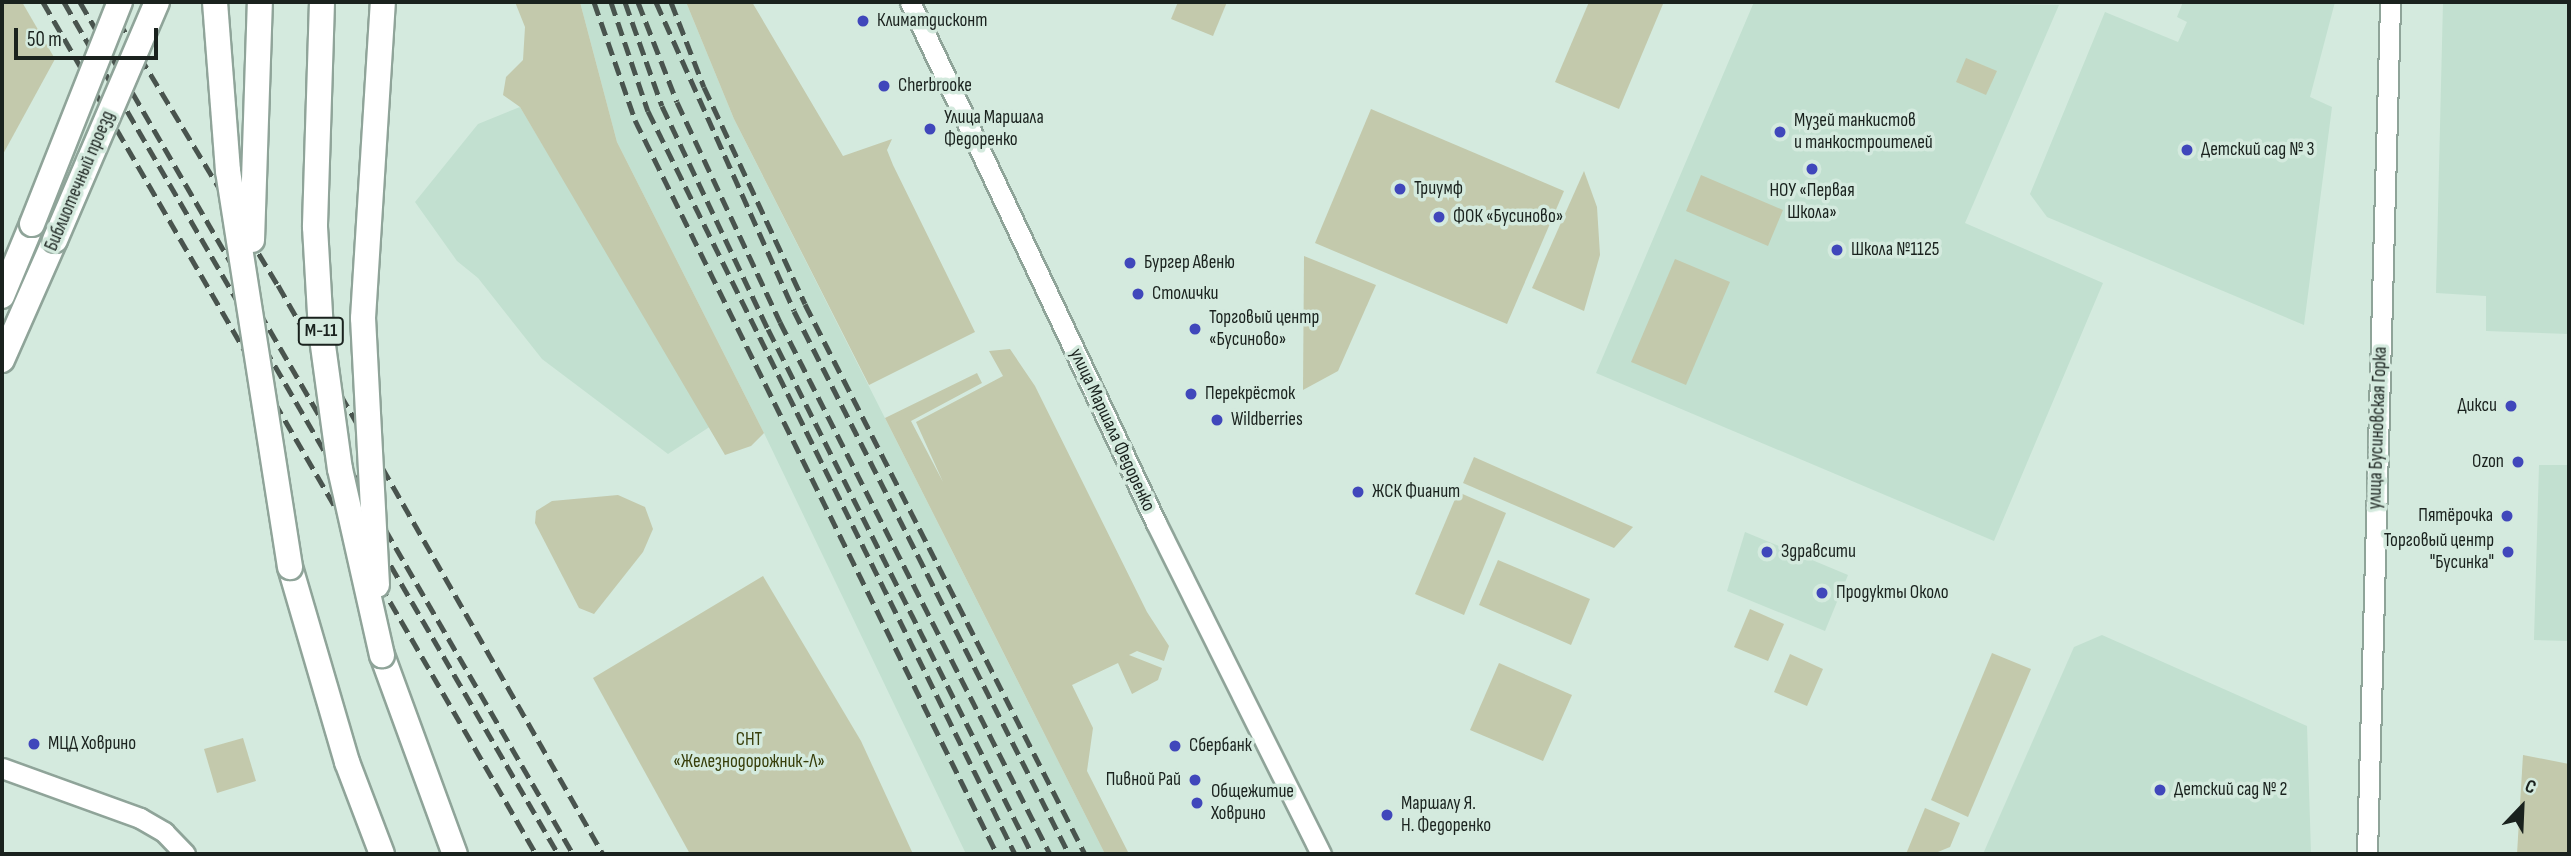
<!DOCTYPE html>
<meta charset="utf-8">
<style>
body{margin:0}
#map{position:relative;width:2571px;height:856px;overflow:hidden;background:#d4eade;font-family:"Sofia Sans Condensed",sans-serif}
div>[style]{position:absolute}
.built>*{inset:0;background:#c2e0d0}
.green>*{inset:0;background:#c3c9ac}
.roads{filter:drop-shadow(2px 0 #8fa499) drop-shadow(-2px 0 #8fa499) drop-shadow(0 2px #8fa499) drop-shadow(0 -2px #8fa499)}
.minor>*{height:19px;margin:-9.5px;padding:0 9.5px;transform-origin:9.5px;border-radius:9.5px;background:#fff}
.major>*{height:24px;margin:-12px;padding:0 12px;transform-origin:12px;border-radius:12px;background:#fff}
.rail>*{height:5px;margin-top:-2.5px;transform-origin:0;background:repeating-linear-gradient(90deg,#49544e 0 14px,transparent 0 21px)}
.bridges{filter:drop-shadow(2px 0 #8fa499) drop-shadow(-2px 0 #8fa499) drop-shadow(0 2px #8fa499) drop-shadow(0 -2px #8fa499)}
.major-bridge>*{height:24px;margin:-12px;padding:0 12px;transform-origin:12px;border-radius:12px;background:#fff}
.dots>*{width:19px;height:19px;translate:-50% -50%;box-sizing:border-box;border:4px solid #d4eade;border-radius:50%}
span{translate:-50% -50%;white-space:nowrap;text-align:center;line-height:1.15;-webkit-text-stroke:7px #d4eade;paint-order:stroke}
.shield-label span{padding:2px 5px;background:#d4eade;border:2px solid;border-radius:5px;-webkit-text-stroke-width:0}
.shield-label{font-size:18px;color:#1a221e;font-weight:700}
.poi-label{font-size:19px;color:#1a221e}
.left{translate:0 -50%;text-align:left}
.right{translate:-100% -50%;text-align:right}
.street-label{font-size:19px;color:#1a221e}
.park-label{font-size:19px;color:#373e0a}
.frame{position:absolute;inset:0;border:4px solid #1a221e;pointer-events:none}
.north{position:absolute;left:2487px;top:772px;width:70px;height:70px;-webkit-text-stroke:5px #d4eade;paint-order:stroke;rotate:23deg;font-size:19px;font-weight:700;line-height:28px;text-align:center;color:#1a221e}
.north::after{content:'';display:block;margin:auto;width:24px;height:32px;background:#1a221e;clip-path:polygon(50% 0,100% 100%,50% 72%,0 100%)}
.scale{position:absolute;left:14px;top:28px;width:144px;height:32px;box-sizing:border-box;border:4px solid #1a221e;border-top:0;padding-left:9px;font-size:21px;line-height:24px;white-space:nowrap;color:#1a221e;-webkit-text-stroke:5px #d4eade;paint-order:stroke}
</style>
<div id="map">
<div class="built">
<div style="clip-path:polygon(580px 2px,686px 2px,734px 119px,1105px 854px,966px 854px,764px 433px,617px 142px)"></div>
<div style="clip-path:polygon(1754px 2px,2059px 5px,1965px 223px,2103px 283px,1994px 541px,1596px 373px)"></div>
<div style="clip-path:polygon(2183px 2px,2335px 2px,2310px 97px,2332px 107px,2304px 325px,2047px 217px,2030px 194px,2105px 12px,2178px 42px,2187px 22px,2177px 17px)"></div>
<div style="clip-path:polygon(2443px 2px,2569px 2px,2569px 334px,2486px 331px,2486px 296px,2436px 293px)"></div>
<div style="clip-path:polygon(520px 107px,711px 426px,668px 454px,542px 359px,478px 278px,457px 261px,415px 202px,478px 124px)"></div>
<div style="clip-path:polygon(2539px 465px,2569px 465px,2569px 641px,2534px 640px)"></div>
<div style="clip-path:polygon(1745px 532px,1848px 575px,1825px 631px,1727px 591px)"></div>
<div style="clip-path:polygon(2102px 635px,2307px 726px,2311px 854px,1983px 854px,2074px 647px)"></div>
</div>
<div class="green">
<div style="clip-path:polygon(2px 2px,22px 2px,55px 59px,2px 156px)"></div>
<div style="clip-path:polygon(515px 2px,580px 2px,617px 142px,764px 433px,751px 446px,725px 455px,520px 107px,503px 95px,506px 77px,523px 60px,525px 27px)"></div>
<div style="clip-path:polygon(686px 2px,752px 2px,843px 156px,892px 139px,887px 150px,893px 165px,975px 332px,869px 385px,734px 119px)"></div>
<div style="clip-path:polygon(1178px 2px,1227px 2px,1213px 36px,1171px 19px)"></div>
<div style="clip-path:polygon(1589px 2px,1663px 4px,1619px 109px,1555px 82px)"></div>
<div style="clip-path:polygon(1966px 58px,1997px 71px,1986px 95px,1956px 82px)"></div>
<div style="clip-path:polygon(1371px 109px,1564px 191px,1507px 324px,1315px 243px)"></div>
<div style="clip-path:polygon(1584px 171px,1597px 207px,1600px 255px,1584px 311px,1532px 288px)"></div>
<div style="clip-path:polygon(1701px 175px,1783px 210px,1768px 246px,1686px 211px)"></div>
<div style="clip-path:polygon(1304px 256px,1376px 285px,1338px 371px,1303px 390px)"></div>
<div style="clip-path:polygon(1675px 259px,1730px 282px,1686px 385px,1631px 362px)"></div>
<div style="clip-path:polygon(1010px 349px,1035px 386px,1147px 612px,1169px 646px,1164px 661px,1137px 651px,1129px 655px,1162px 668px,1158px 680px,1132px 694px,1118px 663px,1072px 685px,1093px 728px,1087px 771px,1129px 854px,1105px 854px,885px 418px,977px 373px,982px 383px,911px 421px,943px 482px,916px 422px,1003px 376px,989px 351px)"></div>
<div style="clip-path:polygon(1474px 457px,1633px 527px,1614px 548px,1463px 483px)"></div>
<div style="clip-path:polygon(1458px 492px,1506px 513px,1464px 615px,1415px 594px)"></div>
<div style="clip-path:polygon(618px 495px,645px 507px,653px 529px,643px 552px,594px 614px,579px 608px,535px 523px,536px 511px,552px 501px)"></div>
<div style="clip-path:polygon(1498px 560px,1590px 599px,1571px 645px,1479px 605px)"></div>
<div style="clip-path:polygon(763px 576px,861px 741px,913px 854px,690px 854px,593px 678px)"></div>
<div style="clip-path:polygon(1750px 609px,1784px 624px,1768px 661px,1734px 647px)"></div>
<div style="clip-path:polygon(1992px 653px,2031px 669px,1968px 817px,1931px 800px)"></div>
<div style="clip-path:polygon(1790px 654px,1823px 669px,1807px 706px,1774px 692px)"></div>
<div style="clip-path:polygon(1499px 663px,1572px 695px,1543px 761px,1470px 730px)"></div>
<div style="clip-path:polygon(243px 738px,256px 781px,217px 793px,204px 749px)"></div>
<div style="clip-path:polygon(2523px 755px,2569px 764px,2569px 854px,2517px 854px)"></div>
<div style="clip-path:polygon(1925px 808px,1960px 823px,1950px 847px,1933px 854px,1906px 854px)"></div>
</div>
<div class="roads">
<div class="minor">
<div style="left:910px;top:2px;width:576px;rotate:64.72deg"></div>
<div style="left:1156px;top:523px;width:370px;rotate:63.5deg"></div>
<div style="left:2px;top:768px;width:147px;rotate:19.9deg"></div>
<div style="left:140px;top:818px;width:28px;rotate:30deg"></div>
<div style="left:164px;top:832px;width:30px;rotate:46deg"></div>
<div style="left:2367px;top:854px;width:852px;rotate:-88.45deg"></div>
</div>
<div class="major">
<div style="left:2px;top:296px;width:78px;rotate:-67.4deg"></div>
<div style="left:2px;top:360px;width:131px;rotate:-66.2deg"></div>
<div style="left:290px;top:567px;width:203px;rotate:73.7deg"></div>
<div style="left:347px;top:762px;width:98px;rotate:69.2deg"></div>
<div style="left:382px;top:655px;width:212px;rotate:69.9deg"></div>
</div>
</div>
<div class="rail">
<div style="left:43px;top:2px;width:984px;rotate:59.94deg"></div>
<div style="left:64px;top:2px;width:985px;rotate:59.89deg"></div>
<div style="left:80px;top:2px;width:984px;rotate:59.94deg"></div>
<div style="left:107px;top:2px;width:331px;rotate:58.9deg"></div>
<div style="left:278px;top:285px;width:655px;rotate:60.27deg"></div>
<div style="left:594px;top:2px;width:125px;rotate:70.8deg"></div>
<div style="left:635px;top:120px;width:818px;rotate:63.75deg"></div>
<div style="left:611px;top:2px;width:115px;rotate:71.3deg"></div>
<div style="left:648px;top:111px;width:829px;rotate:63.71deg"></div>
<div style="left:625px;top:2px;width:110px;rotate:70.4deg"></div>
<div style="left:662px;top:106px;width:247px;rotate:64.6deg"></div>
<div style="left:768px;top:329px;width:588px;rotate:63.3deg"></div>
<div style="left:638px;top:2px;width:107px;rotate:68.7deg"></div>
<div style="left:677px;top:102px;width:243px;rotate:64.9deg"></div>
<div style="left:780px;top:322px;width:597px;rotate:63.09deg"></div>
<div style="left:656px;top:2px;width:338px;rotate:65.9deg"></div>
<div style="left:794px;top:311px;width:609px;rotate:63.14deg"></div>
<div style="left:671px;top:2px;width:91px;rotate:68.8deg"></div>
<div style="left:704px;top:87px;width:239px;rotate:65deg"></div>
<div style="left:805px;top:304px;width:617px;rotate:63.02deg"></div>
</div>
<div class="bridges">
<div class="major-bridge">
<div style="left:215px;top:2px;width:169px;rotate:85.6deg"></div>
<div style="left:228px;top:171px;width:401px;rotate:81.1deg"></div>
<div style="left:322px;top:2px;width:225px;rotate:91.8deg"></div>
<div style="left:315px;top:227px;width:104px;rotate:86.7deg"></div>
<div style="left:321px;top:331px;width:139px;rotate:82.2deg"></div>
<div style="left:340px;top:469px;width:191px;rotate:77.3deg"></div>
<div style="left:32px;top:224px;width:239px;rotate:-68.4deg"></div>
<div style="left:55px;top:240px;width:259px;rotate:-66.8deg"></div>
<div style="left:252px;top:240px;width:238px;rotate:-88.1deg"></div>
<div style="left:377px;top:585px;width:267px;rotate:-93deg"></div>
<div style="left:363px;top:318px;width:317px;rotate:-86.4deg"></div>
</div>
</div>
<div class="dots">
<div style="left:863px;top:21px;background:#4047bb"></div>
<div style="left:884px;top:86px;background:#4047bb"></div>
<div style="left:930px;top:129px;background:#4047bb"></div>
<div style="left:1780px;top:132px;background:#4047bb"></div>
<div style="left:2187px;top:150px;background:#4047bb"></div>
<div style="left:1812px;top:169px;background:#4047bb"></div>
<div style="left:1400px;top:189px;background:#4047bb"></div>
<div style="left:1439px;top:217px;background:#4047bb"></div>
<div style="left:1837px;top:250px;background:#4047bb"></div>
<div style="left:1130px;top:263px;background:#4047bb"></div>
<div style="left:1138px;top:294px;background:#4047bb"></div>
<div style="left:1195px;top:329px;background:#4047bb"></div>
<div style="left:1191px;top:394px;background:#4047bb"></div>
<div style="left:2511px;top:406px;background:#4047bb"></div>
<div style="left:1217px;top:420px;background:#4047bb"></div>
<div style="left:2518px;top:462px;background:#4047bb"></div>
<div style="left:1358px;top:492px;background:#4047bb"></div>
<div style="left:2507px;top:516px;background:#4047bb"></div>
<div style="left:1767px;top:552px;background:#4047bb"></div>
<div style="left:2508px;top:552px;background:#4047bb"></div>
<div style="left:1822px;top:593px;background:#4047bb"></div>
<div style="left:34px;top:744px;background:#4047bb"></div>
<div style="left:1175px;top:746px;background:#4047bb"></div>
<div style="left:1195px;top:780px;background:#4047bb"></div>
<div style="left:2160px;top:790px;background:#4047bb"></div>
<div style="left:1197px;top:803px;background:#4047bb"></div>
<div style="left:1387px;top:815px;background:#4047bb"></div>
</div>
<div class="shield-label">
<span style="left:321px;top:331px">М-11</span>
</div>
<div class="poi-label">
<span class="left" style="left:877px;top:21px">Климатдисконт</span>
<span class="left" style="left:898px;top:86px">Cherbrooke</span>
<span class="left" style="left:944px;top:129px">Улица Маршала<br>Федоренко</span>
<span class="left" style="left:1794px;top:132px">Музей танкистов<br>и танкостроителей</span>
<span class="left" style="left:2201px;top:150px">Детский сад № 3</span>
<span class="left" style="left:1414px;top:189px">Триумф</span>
<span style="left:1812px;top:202px">НОУ «Первая<br>Школа»</span>
<span class="left" style="left:1453px;top:217px">ФОК «Бусиново»</span>
<span class="left" style="left:1851px;top:250px">Школа №1125</span>
<span class="left" style="left:1144px;top:263px">Бургер Авеню</span>
<span class="left" style="left:1152px;top:294px">Столички</span>
<span class="left" style="left:1209px;top:329px">Торговый центр<br>«Бусиново»</span>
<span class="left" style="left:1205px;top:394px">Перекрёсток</span>
<span class="right" style="left:2497px;top:406px">Дикси</span>
<span class="left" style="left:1231px;top:420px">Wildberries</span>
<span class="right" style="left:2504px;top:462px">Ozon</span>
<span class="left" style="left:1372px;top:492px">ЖСК Фианит</span>
<span class="right" style="left:2493px;top:516px">Пятёрочка</span>
<span class="right" style="left:2494px;top:552px">Торговый центр<br>"Бусинка"</span>
<span class="left" style="left:1781px;top:552px">Здравсити</span>
<span class="left" style="left:1836px;top:593px">Продукты Около</span>
<span class="left" style="left:48px;top:744px">МЦД Ховрино</span>
<span class="left" style="left:1189px;top:746px">Сбербанк</span>
<span class="right" style="left:1181px;top:780px">Пивной Рай</span>
<span class="left" style="left:2174px;top:790px">Детский сад № 2</span>
<span class="left" style="left:1211px;top:803px">Общежитие<br>Ховрино</span>
<span class="left" style="left:1401px;top:815px">Маршалу Я.<br>Н. Федоренко</span>
</div>
<div class="street-label">
<span style="left:80px;top:181px;rotate:-67deg">Библиотечный проезд</span>
<span style="left:2378px;top:428px;rotate:-88deg">улица Бусиновская Горка</span>
<span style="left:1112px;top:430px;rotate:65deg">улица Маршала Федоренко</span>
</div>
<div class="park-label">
<span style="left:749px;top:751px">СНТ<br>«Железнодорожник-Л»</span>
</div>
<div class="frame"></div>
<div class="north">С</div>
<div class="scale">50 m</div>
</div>
